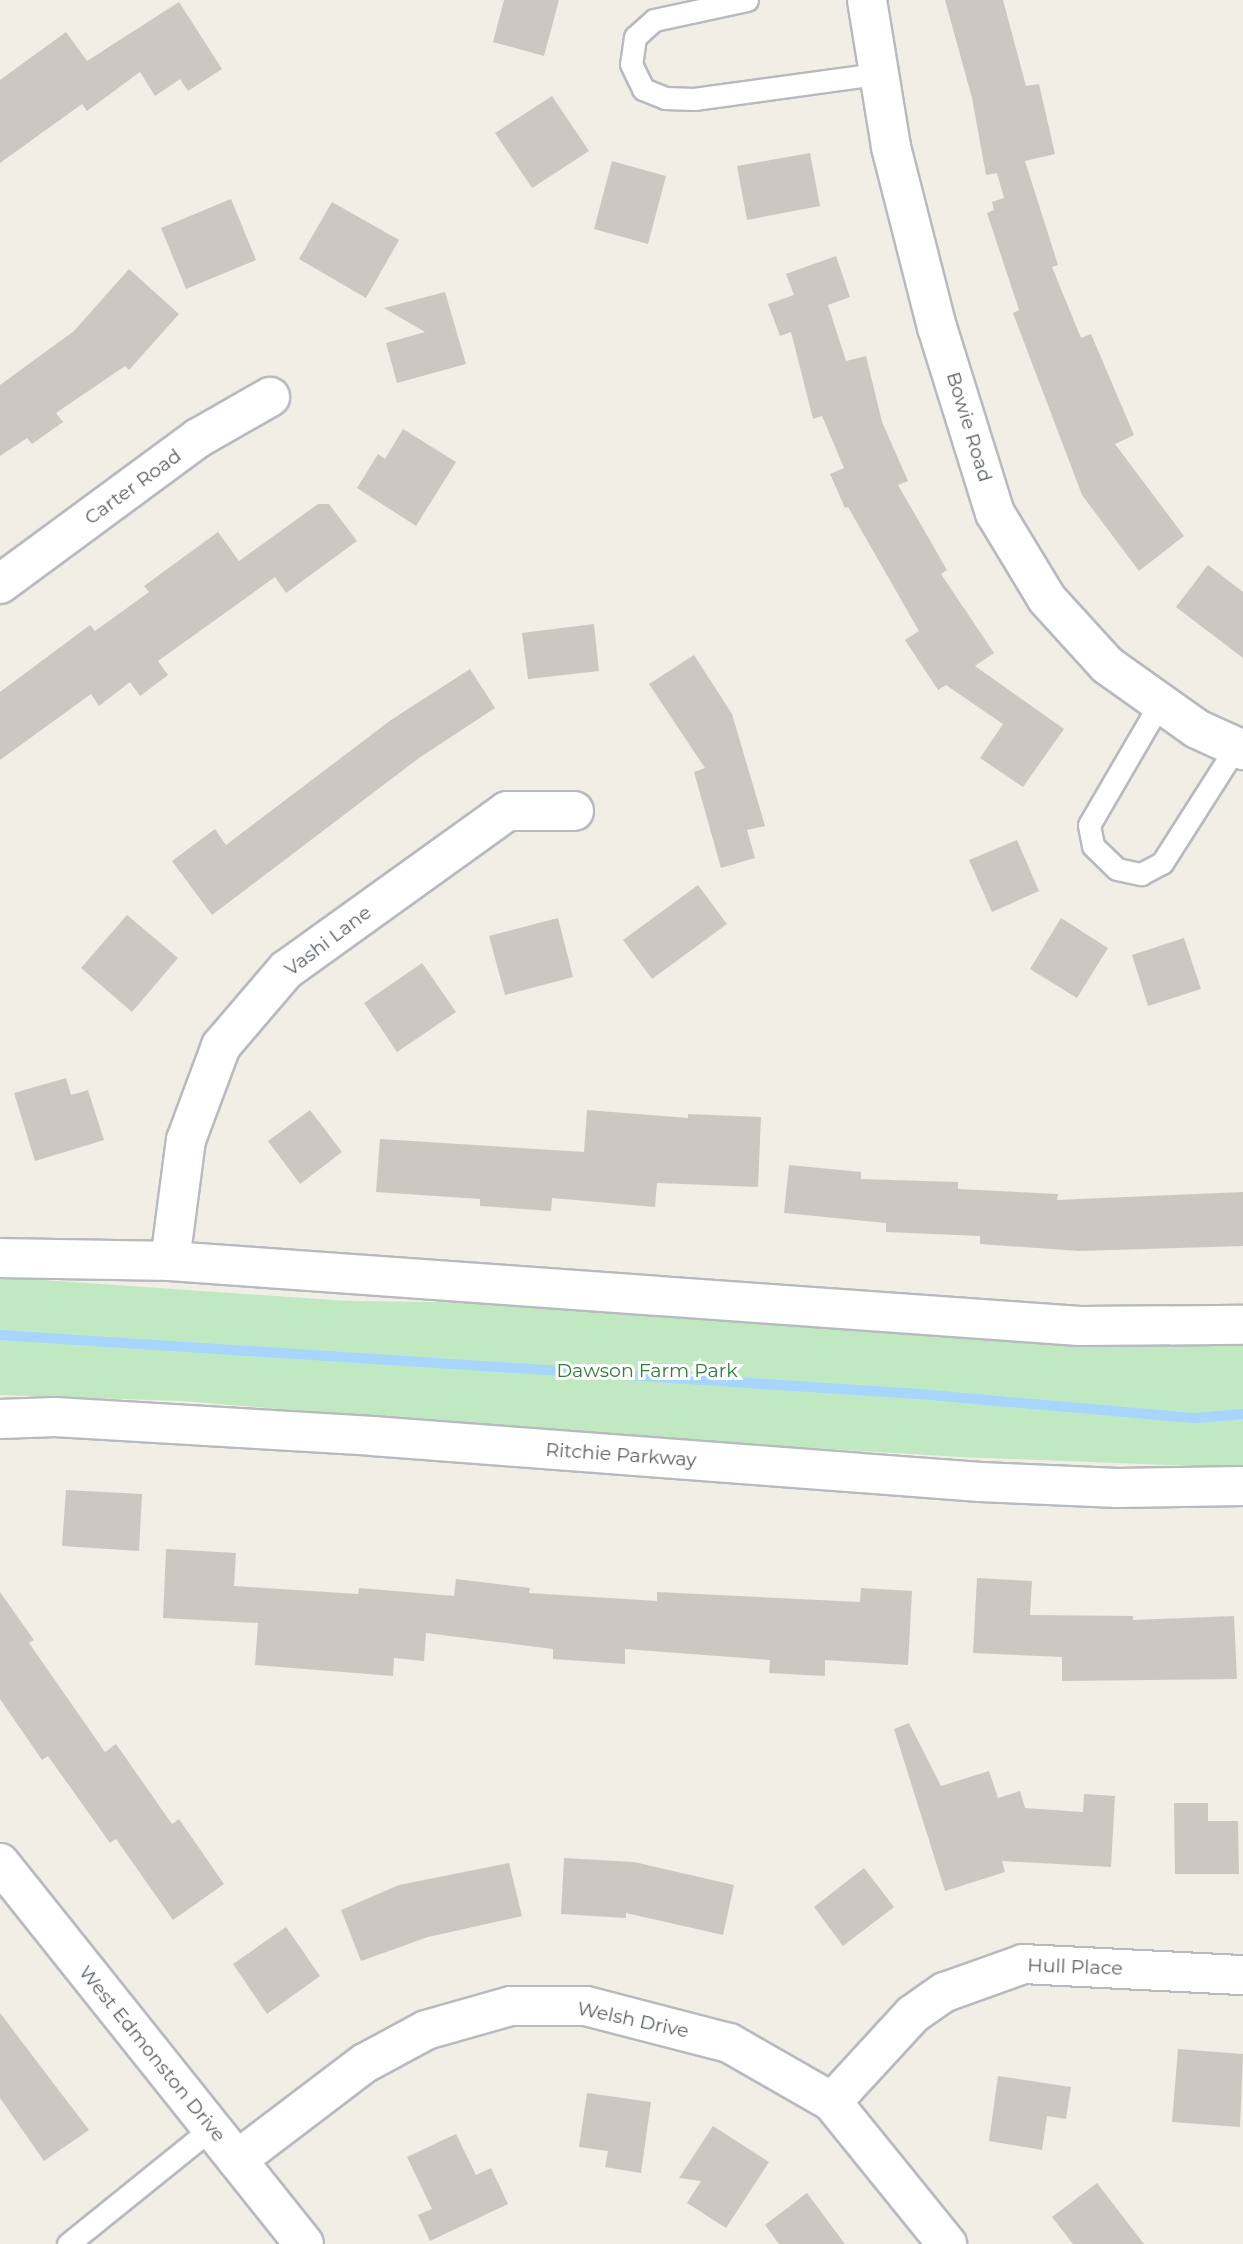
<!DOCTYPE html>
<style>
body{margin:0}
#map{position:relative;width:1243px;height:2244px;overflow:hidden;background:#f0eee5;font-family:Montserrat,sans-serif}
div>[style]{position:absolute}
.green>*{inset:0;background:#c0e9c1}
.stream>*{height:10px;margin:-5px;padding:0 5px;transform-origin:5px;border-radius:5px;background:#a6d5ff}
.building>*{inset:0;background:#cbc8c2}
.roads{filter:drop-shadow(2px 0 #b7babf) drop-shadow(-2px 0 #b7babf) drop-shadow(0 2px #b7babf) drop-shadow(0 -2px #b7babf)}
.service>*{height:21px;margin:-10.5px;padding:0 10.5px;transform-origin:10.5px;border-radius:10.5px;background:#fff}
.minor>*{height:38px;margin:-19px;padding:0 19px;transform-origin:19px;border-radius:19px;background:#fff}
.tertiary>*{height:38px;margin:-19px;padding:0 19px;transform-origin:19px;border-radius:19px;background:#fff}
span{translate:-50% -50%;white-space:nowrap;text-align:center;line-height:1.15;-webkit-text-stroke:6px #fff;paint-order:stroke}
.street-label{font-size:19px;color:#5c6066}
.park-label{font-size:19px;color:#2f8235}
</style>
<div id="map">
<div class="green">
<div style="clip-path:polygon(0 1277px,348px 1301px,653px 1305px,1243px 1339px,1243px 1468px,962px 1457px,610px 1436px,182px 1401px,0 1395px)"></div>
</div>
<div class="stream">
<div style="left:0;top:1335px;width:921px;rotate:3.67deg"></div>
<div style="left:919px;top:1394px;width:278px;rotate:5deg"></div>
<div style="left:1196px;top:1418px;width:47px;rotate:-4.9deg"></div>
</div>
<div class="building">
<div style="clip-path:polygon(504px 0,559px 0,544px 56px,493px 42px)"></div>
<div style="clip-path:polygon(945px 0,1003px 0,1026px 86px,1039px 84px,1055px 154px,1025px 161px,1058px 265px,1052px 267px,1081px 338px,1091px 334px,1134px 435px,1115px 444px,1184px 536px,1139px 571px,1082px 495px,1013px 313px,1019px 310px,987px 213px,994px 210px,992px 202px,1004px 198px,997px 173px,986px 175px,972px 98px)"></div>
<div style="clip-path:polygon(179px 2px,222px 69px,188px 91px,180px 79px,155px 96px,140px 72px,87px 111px,82px 104px,0 163px,0 80px,66px 32px,87px 61px)"></div>
<div style="clip-path:polygon(552px 96px,589px 151px,532px 188px,495px 133px)"></div>
<div style="clip-path:polygon(810px 153px,820px 206px,747px 220px,737px 166px)"></div>
<div style="clip-path:polygon(612px 161px,666px 176px,648px 244px,594px 229px)"></div>
<div style="clip-path:polygon(231px 199px,256px 260px,186px 289px,161px 228px)"></div>
<div style="clip-path:polygon(332px 202px,399px 240px,366px 298px,299px 259px)"></div>
<div style="clip-path:polygon(836px 256px,850px 297px,828px 305px,846px 361px,866px 356px,882px 422px,908px 481px,898px 485px,947px 570px,941px 574px,994px 653px,975px 666px,1064px 729px,1023px 787px,980px 758px,1003px 724px,946px 685px,938px 690px,905px 640px,919px 631px,848px 507px,845px 508px,830px 474px,844px 468px,822px 416px,813px 419px,791px 332px,780px 336px,768px 304px,794px 295px,786px 274px)"></div>
<div style="clip-path:polygon(129px 269px,179px 314px,129px 370px,125px 366px,56px 413px,63px 422px,32px 444px,27px 438px,0 456px,0 385px,74px 331px)"></div>
<div style="clip-path:polygon(445px 292px,466px 364px,397px 383px,386px 343px,425px 332px,384px 308px)"></div>
<div style="clip-path:polygon(403px 429px,456px 462px,416px 526px,357px 488px,378px 454px,385px 459px)"></div>
<div style="clip-path:polygon(318px 504px,329px 504px,357px 541px,286px 593px,275px 577px,158px 661px,168px 675px,140px 696px,130px 682px,99px 706px,91px 694px,0 760px,0 692px,90px 625px,95px 631px,149px 592px,144px 586px,218px 532px,239px 561px)"></div>
<div style="clip-path:polygon(1208px 565px,1243px 592px,1243px 658px,1176px 607px)"></div>
<div style="clip-path:polygon(594px 624px,599px 671px,528px 679px,522px 633px)"></div>
<div style="clip-path:polygon(694px 655px,732px 714px,765px 826px,747px 830px,755px 858px,721px 868px,694px 772px,705px 768px,649px 684px)"></div>
<div style="clip-path:polygon(470px 669px,495px 708px,419px 758px,212px 915px,172px 861px,215px 829px,226px 845px,391px 720px)"></div>
<div style="clip-path:polygon(1017px 840px,1039px 891px,992px 912px,969px 860px)"></div>
<div style="clip-path:polygon(698px 885px,727px 924px,652px 979px,623px 940px)"></div>
<div style="clip-path:polygon(127px 915px,178px 958px,132px 1012px,81px 968px)"></div>
<div style="clip-path:polygon(558px 918px,573px 977px,505px 995px,489px 936px)"></div>
<div style="clip-path:polygon(1061px 918px,1108px 948px,1077px 998px,1030px 969px)"></div>
<div style="clip-path:polygon(1184px 938px,1201px 989px,1148px 1006px,1132px 955px)"></div>
<div style="clip-path:polygon(422px 963px,456px 1012px,397px 1052px,364px 1003px)"></div>
<div style="clip-path:polygon(66px 1078px,71px 1095px,88px 1090px,104px 1140px,35px 1161px,14px 1093px)"></div>
<div style="clip-path:polygon(310px 1110px,342px 1152px,300px 1184px,268px 1141px)"></div>
<div style="clip-path:polygon(587px 1110px,688px 1118px,688px 1114px,761px 1117px,758px 1187px,657px 1183px,655px 1207px,552px 1198px,551px 1211px,480px 1206px,480px 1199px,376px 1192px,380px 1139px,584px 1152px)"></div>
<div style="clip-path:polygon(789px 1165px,861px 1172px,861px 1179px,958px 1182px,958px 1189px,1058px 1194px,1057px 1200px,1243px 1192px,1243px 1246px,1079px 1251px,980px 1244px,980px 1236px,886px 1232px,886px 1223px,784px 1213px)"></div>
<div style="clip-path:polygon(66px 1490px,142px 1494px,139px 1551px,62px 1546px)"></div>
<div style="clip-path:polygon(166px 1549px,236px 1553px,234px 1586px,358px 1594px,359px 1588px,454px 1596px,456px 1579px,530px 1588px,529px 1593px,657px 1601px,657px 1592px,860px 1602px,861px 1588px,912px 1591px,908px 1665px,825px 1660px,825px 1676px,769px 1673px,770px 1660px,625px 1649px,625px 1664px,553px 1659px,553px 1649px,426px 1633px,424px 1661px,394px 1658px,393px 1676px,255px 1665px,258px 1623px,163px 1618px)"></div>
<div style="clip-path:polygon(977px 1578px,1032px 1581px,1030px 1615px,1133px 1616px,1133px 1620px,1234px 1616px,1237px 1679px,1062px 1681px,1062px 1657px,973px 1653px)"></div>
<div style="clip-path:polygon(0 1592px,34px 1640px,29px 1643px,105px 1752px,116px 1744px,172px 1824px,179px 1819px,224px 1884px,173px 1920px,116px 1839px,110px 1843px,48px 1756px,42px 1760px,0 1699px)"></div>
<div style="clip-path:polygon(909px 1723px,941px 1786px,989px 1771px,998px 1798px,1020px 1791px,1025px 1808px,1083px 1812px,1084px 1794px,1115px 1796px,1111px 1867px,1002px 1861px,1005px 1872px,945px 1891px,894px 1729px)"></div>
<div style="clip-path:polygon(1174px 1803px,1208px 1803px,1208px 1821px,1238px 1821px,1239px 1874px,1175px 1874px)"></div>
<div style="clip-path:polygon(564px 1858px,634px 1862px,734px 1885px,723px 1935px,626px 1913px,626px 1918px,561px 1914px)"></div>
<div style="clip-path:polygon(509px 1863px,522px 1916px,428px 1937px,361px 1961px,341px 1910px,399px 1885px)"></div>
<div style="clip-path:polygon(864px 1868px,894px 1907px,843px 1946px,814px 1907px)"></div>
<div style="clip-path:polygon(286px 1927px,320px 1976px,267px 2014px,233px 1964px)"></div>
<div style="clip-path:polygon(0 2013px,89px 2130px,44px 2161px,0 2098px)"></div>
<div style="clip-path:polygon(1178px 2049px,1243px 2054px,1240px 2127px,1172px 2122px)"></div>
<div style="clip-path:polygon(998px 2076px,1071px 2087px,1066px 2119px,1047px 2116px,1042px 2150px,989px 2141px)"></div>
<div style="clip-path:polygon(587px 2093px,651px 2102px,641px 2173px,605px 2167px,608px 2151px,579px 2147px)"></div>
<div style="clip-path:polygon(713px 2126px,769px 2162px,726px 2228px,687px 2203px,701px 2181px,679px 2178px)"></div>
<div style="clip-path:polygon(456px 2134px,476px 2175px,491px 2168px,508px 2204px,430px 2241px,418px 2215px,432px 2209px,407px 2157px)"></div>
<div style="clip-path:polygon(1097px 2183px,1144px 2244px,1073px 2244px,1052px 2217px)"></div>
<div style="clip-path:polygon(807px 2193px,845px 2244px,779px 2244px,765px 2225px)"></div>
</div>
<div class="roads">
<div class="service">
<div style="left:747px;top:0;width:95px;rotate:167.9deg"></div>
<div style="left:654px;top:20px;width:25px;rotate:138deg"></div>
<div style="left:635px;top:37px;width:27px;rotate:98deg"></div>
<div style="left:631px;top:64px;width:28px;rotate:64deg"></div>
<div style="left:643px;top:89px;width:24px;rotate:22deg"></div>
<div style="left:665px;top:98px;width:29px;rotate:2deg"></div>
<div style="left:694px;top:99px;width:185px;rotate:-7.8deg"></div>
<div style="left:1160px;top:703px;width:141px;rotate:120.2deg"></div>
<div style="left:1089px;top:825px;width:21px;rotate:79deg"></div>
<div style="left:1093px;top:846px;width:33px;rotate:44deg"></div>
<div style="left:1117px;top:869px;width:25px;rotate:12deg"></div>
<div style="left:1141px;top:874px;width:24px;rotate:-28deg"></div>
<div style="left:1162px;top:863px;width:138px;rotate:-57.5deg"></div>
<div style="left:68px;top:2244px;width:185px;rotate:-38.9deg"></div>
</div>
<div class="minor">
<div style="left:867px;top:0;width:149px;rotate:80.7deg"></div>
<div style="left:891px;top:147px;width:186px;rotate:75.7deg"></div>
<div style="left:937px;top:327px;width:195px;rotate:72.7deg"></div>
<div style="left:995px;top:513px;width:100px;rotate:58.8deg"></div>
<div style="left:1047px;top:599px;width:89px;rotate:47.7deg"></div>
<div style="left:1107px;top:665px;width:110px;rotate:35.4deg"></div>
<div style="left:1197px;top:729px;width:51px;rotate:24.5deg"></div>
<div style="left:0;top:584px;width:246px;rotate:-36.4deg"></div>
<div style="left:198px;top:438px;width:83px;rotate:-29.7deg"></div>
<div style="left:0;top:1258px;width:170px;rotate:1deg"></div>
<div style="left:170px;top:1261px;width:912px;rotate:4.09deg"></div>
<div style="left:1080px;top:1326px;width:163px;rotate:-0.4deg"></div>
<div style="left:170px;top:1261px;width:122px;rotate:-82.5deg"></div>
<div style="left:186px;top:1140px;width:100px;rotate:-69.6deg"></div>
<div style="left:221px;top:1046px;width:100px;rotate:-49.5deg"></div>
<div style="left:286px;top:970px;width:272px;rotate:-35.7deg"></div>
<div style="left:507px;top:811px;width:67px"></div>
<div style="left:0;top:1419px;width:55px;rotate:-2.1deg"></div>
<div style="left:55px;top:1417px;width:318px;rotate:3.4deg"></div>
<div style="left:372px;top:1436px;width:610px;rotate:4.33deg"></div>
<div style="left:980px;top:1482px;width:138px;rotate:2.5deg"></div>
<div style="left:1118px;top:1488px;width:125px;rotate:-0.9deg"></div>
<div style="left:832px;top:2102px;width:120px;rotate:-47.4deg"></div>
<div style="left:913px;top:2014px;width:39px;rotate:-35deg"></div>
<div style="left:945px;top:1992px;width:83px;rotate:-19.7deg"></div>
<div style="left:1023px;top:1964px;width:220px;rotate:2.9deg"></div>
<div style="left:237px;top:2160px;width:161px;rotate:-37.2deg"></div>
<div style="left:365px;top:2063px;width:69px;rotate:-28.4deg"></div>
<div style="left:426px;top:2030px;width:88px;rotate:-15.8deg"></div>
<div style="left:511px;top:2006px;width:75px"></div>
<div style="left:586px;top:2006px;width:148px;rotate:14.5deg"></div>
<div style="left:729px;top:2043px;width:119px;rotate:29.8deg"></div>
<div style="left:832px;top:2102px;width:183px;rotate:51deg"></div>
</div>
<div class="tertiary">
<div style="left:0;top:1863px;width:487px;rotate:51.4deg"></div>
</div>
</div>
<div class="street-label">
<span style="left:969px;top:427px;rotate:73deg">Bowie Road</span>
<span style="left:133px;top:487px;rotate:-36deg">Carter Road</span>
<span style="left:328px;top:941px;rotate:-37deg">Vashi Lane</span>
<span style="left:621px;top:1455px;rotate:4deg">Ritchie Parkway</span>
<span style="left:1075px;top:1967px;rotate:2deg">Hull Place</span>
<span style="left:633px;top:2020px;rotate:12deg">Welsh Drive</span>
<span style="left:152px;top:2054px;rotate:51deg">West Edmonston Drive</span>
</div>
<div class="park-label">
<span style="left:647px;top:1371px">Dawson Farm Park</span>
</div>
</div>
